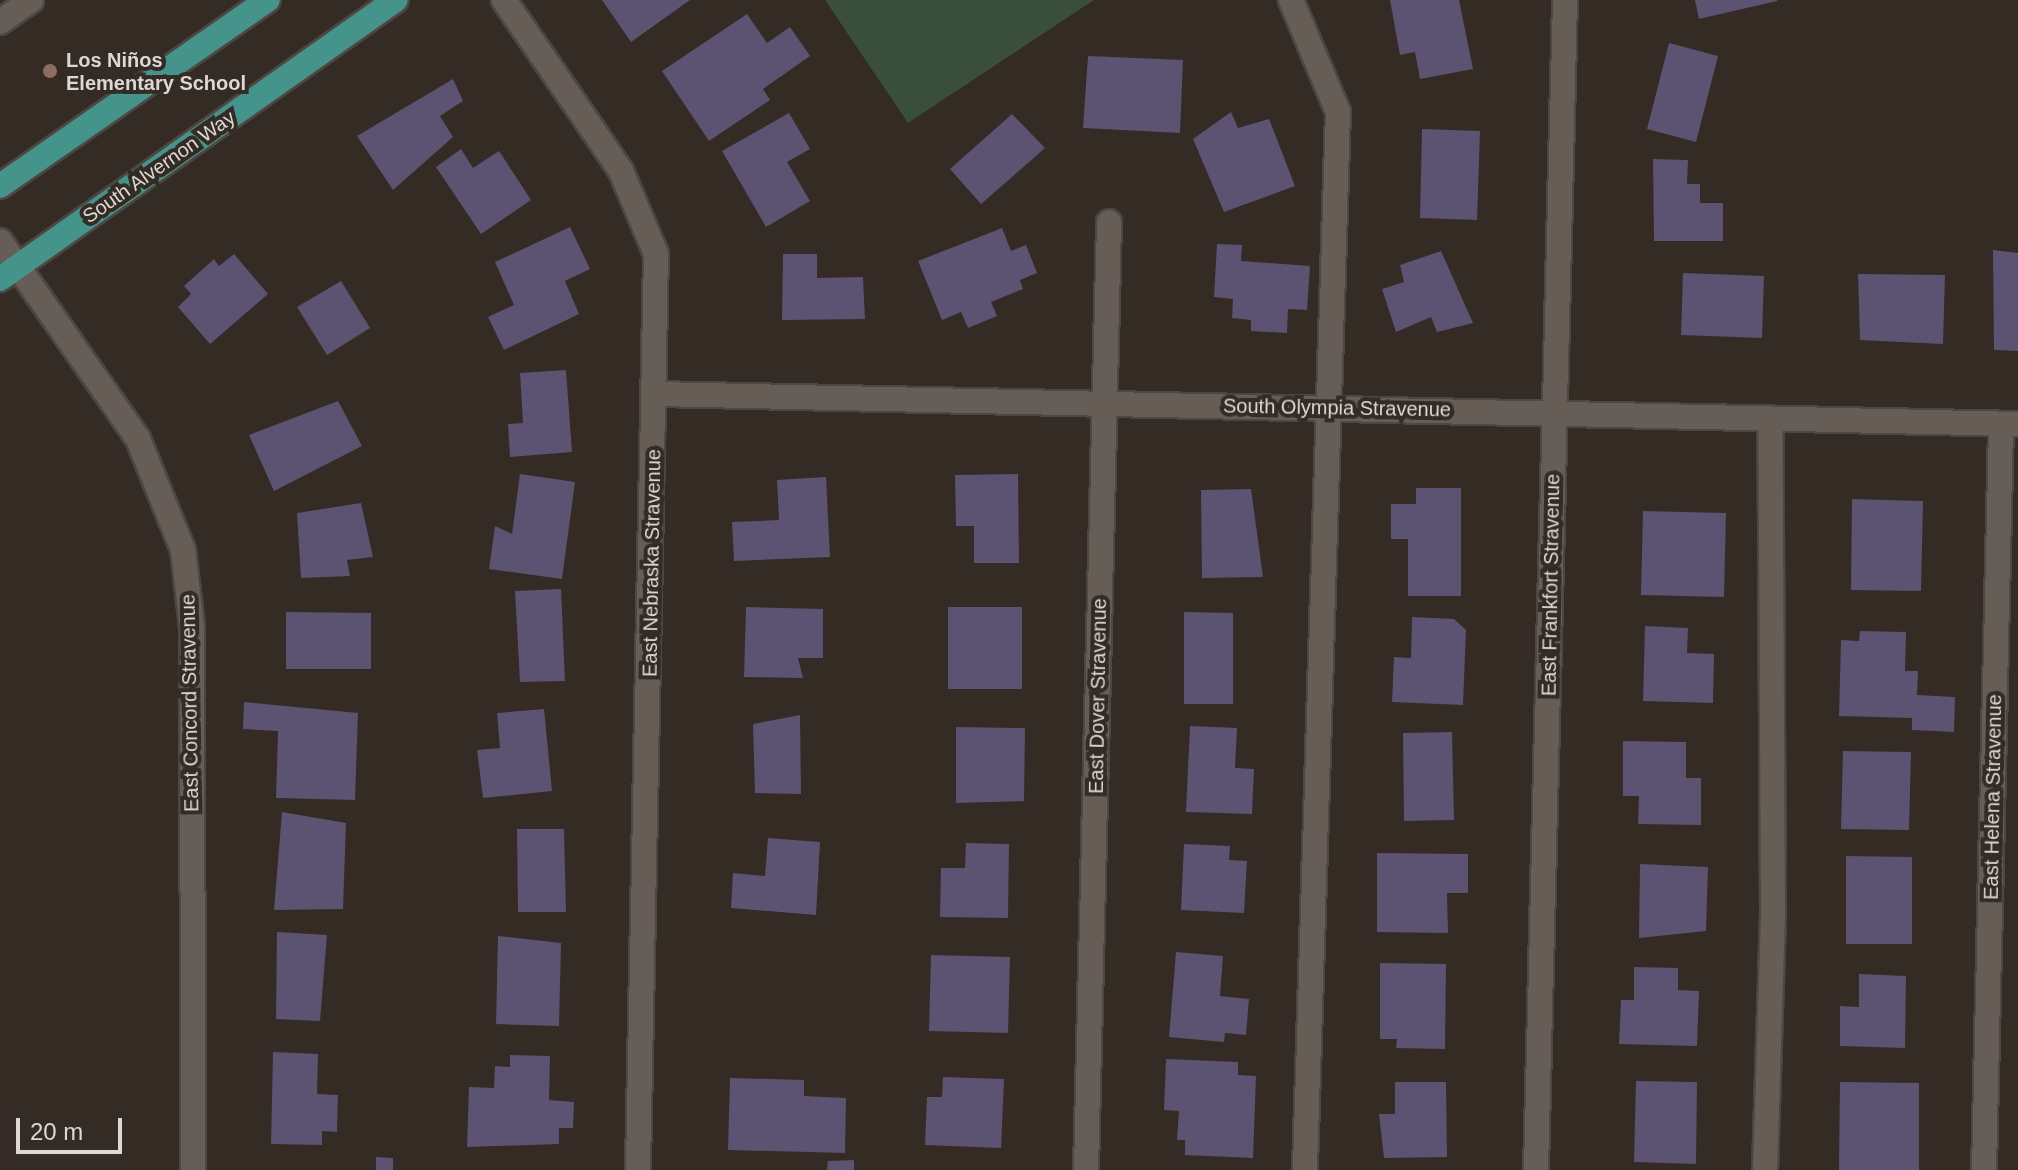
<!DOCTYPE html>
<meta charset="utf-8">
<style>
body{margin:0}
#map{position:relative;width:2018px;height:1170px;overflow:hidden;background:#332b24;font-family:Helvetica,sans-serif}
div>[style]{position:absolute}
.green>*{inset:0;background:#394e3b}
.building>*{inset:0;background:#5c5271}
.roads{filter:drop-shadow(2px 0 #4e4641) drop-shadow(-2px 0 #4e4641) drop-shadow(0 2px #4e4641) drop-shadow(0 -2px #4e4641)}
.minor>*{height:24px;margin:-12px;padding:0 12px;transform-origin:12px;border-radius:12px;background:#665d56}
.major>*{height:24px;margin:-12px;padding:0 12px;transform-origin:12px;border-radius:12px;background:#45948c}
.dots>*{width:22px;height:22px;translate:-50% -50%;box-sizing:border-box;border:4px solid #332b24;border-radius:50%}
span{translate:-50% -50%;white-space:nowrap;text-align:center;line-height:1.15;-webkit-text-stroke:8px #332b24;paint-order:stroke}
.poi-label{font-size:20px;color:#ded8d4;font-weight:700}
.left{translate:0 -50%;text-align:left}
.street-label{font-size:20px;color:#ded8d4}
.scale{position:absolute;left:16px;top:1118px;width:106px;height:36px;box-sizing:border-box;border:4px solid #ded8d4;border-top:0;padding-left:10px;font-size:24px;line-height:28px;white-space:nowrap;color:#ded8d4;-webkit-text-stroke:6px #332b24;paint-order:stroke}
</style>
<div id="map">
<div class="green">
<div style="clip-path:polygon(825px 0,1094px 0,908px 123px)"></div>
</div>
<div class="building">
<div style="clip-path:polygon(602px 0,690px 0,631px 42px)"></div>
<div style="clip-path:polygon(1390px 0,1459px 0,1473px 69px,1420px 79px,1415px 52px,1400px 55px)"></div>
<div style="clip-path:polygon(1695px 0,1777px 0,1777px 1px,1699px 19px)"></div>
<div style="clip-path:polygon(747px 14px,767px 43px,790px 27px,810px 56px,763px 89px,770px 100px,709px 141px,662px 71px)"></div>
<div style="clip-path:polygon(1669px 43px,1718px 56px,1696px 142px,1647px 129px)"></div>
<div style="clip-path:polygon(1088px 56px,1183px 60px,1180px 133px,1083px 128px)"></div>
<div style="clip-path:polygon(453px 79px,463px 101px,440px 116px,453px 137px,393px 190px,357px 136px)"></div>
<div style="clip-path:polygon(1231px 112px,1238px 128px,1269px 119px,1295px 186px,1224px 212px,1193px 139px)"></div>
<div style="clip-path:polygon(789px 113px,810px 149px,787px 162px,810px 201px,766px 227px,722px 151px)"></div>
<div style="clip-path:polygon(1012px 114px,1045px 148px,981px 204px,950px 169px)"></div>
<div style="clip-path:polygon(1422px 129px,1480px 131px,1477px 220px,1420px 218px)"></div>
<div style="clip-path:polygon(461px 149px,473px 168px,499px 151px,531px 200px,481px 234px,436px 167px)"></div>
<div style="clip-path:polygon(1653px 159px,1688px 160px,1687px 184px,1700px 184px,1700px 203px,1723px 203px,1723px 241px,1654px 241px)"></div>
<div style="clip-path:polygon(570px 227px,590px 269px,565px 281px,579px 314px,504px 350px,488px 317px,514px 305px,495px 262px)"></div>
<div style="clip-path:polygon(1002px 228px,1011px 251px,1026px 245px,1037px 273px,1020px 280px,1023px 289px,991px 302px,997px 316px,968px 328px,961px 312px,942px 320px,918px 261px)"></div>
<div style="clip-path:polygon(1217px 244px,1242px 245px,1241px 261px,1310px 266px,1307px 310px,1288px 309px,1287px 333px,1251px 331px,1251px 320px,1232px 318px,1233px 299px,1214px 297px)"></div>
<div style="clip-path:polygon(1993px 250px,2018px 253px,2018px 351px,1994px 350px)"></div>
<div style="clip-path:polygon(1441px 251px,1473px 323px,1437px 332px,1431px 317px,1396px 332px,1382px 289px,1404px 282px,1400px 265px)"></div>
<div style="clip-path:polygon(234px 254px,268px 294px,210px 344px,178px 307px,191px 294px,184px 286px,214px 259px,219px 266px)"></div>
<div style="clip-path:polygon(783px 254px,817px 254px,817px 278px,863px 277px,865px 319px,782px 320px)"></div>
<div style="clip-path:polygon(1683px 273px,1764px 276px,1762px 338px,1681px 335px)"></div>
<div style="clip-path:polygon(1858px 274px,1945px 275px,1943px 344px,1860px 340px)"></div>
<div style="clip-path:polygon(341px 281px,370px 328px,327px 355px,297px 307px)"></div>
<div style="clip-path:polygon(566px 370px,572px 452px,510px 457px,508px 424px,523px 423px,520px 373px)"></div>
<div style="clip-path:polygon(338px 401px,362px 446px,274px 491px,249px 435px)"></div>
<div style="clip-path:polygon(520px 474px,575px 482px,562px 579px,489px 569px,495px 526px,512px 534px)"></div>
<div style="clip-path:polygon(1018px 474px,1019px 563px,974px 563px,974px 526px,956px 526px,955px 475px)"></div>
<div style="clip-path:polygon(826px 477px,830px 557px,734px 561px,732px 522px,779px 520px,777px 480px)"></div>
<div style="clip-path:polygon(1416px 488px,1461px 488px,1461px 596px,1408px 596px,1408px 539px,1391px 539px,1391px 504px,1416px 504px)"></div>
<div style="clip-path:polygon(1251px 489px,1263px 577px,1202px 578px,1201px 490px)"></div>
<div style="clip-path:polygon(1852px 499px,1923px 501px,1921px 591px,1851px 590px)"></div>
<div style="clip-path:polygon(361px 503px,373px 557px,347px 560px,350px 576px,301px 578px,297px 513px)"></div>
<div style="clip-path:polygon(1643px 511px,1726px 513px,1724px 597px,1641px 595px)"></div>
<div style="clip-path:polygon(561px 589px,565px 681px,520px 682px,515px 591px)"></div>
<div style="clip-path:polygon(746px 607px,823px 609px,823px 658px,798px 658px,803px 678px,744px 677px)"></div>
<div style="clip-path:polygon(948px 607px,1022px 607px,1022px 689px,948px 689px)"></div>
<div style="clip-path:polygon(286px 612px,371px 613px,371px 669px,286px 669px)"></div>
<div style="clip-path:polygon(1184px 612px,1233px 613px,1233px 704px,1184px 704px)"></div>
<div style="clip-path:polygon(1412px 617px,1454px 619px,1466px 630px,1463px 705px,1392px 702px,1394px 657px,1411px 658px)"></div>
<div style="clip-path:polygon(1645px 626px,1688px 628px,1687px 653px,1714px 654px,1713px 703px,1643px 701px)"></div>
<div style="clip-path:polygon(1860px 631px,1906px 632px,1905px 671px,1918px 671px,1917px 695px,1955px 697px,1954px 732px,1912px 730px,1912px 718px,1839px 716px,1841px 640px,1859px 641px)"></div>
<div style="clip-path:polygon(244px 702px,358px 713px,355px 800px,276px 798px,278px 731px,243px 729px)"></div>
<div style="clip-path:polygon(544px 709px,552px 791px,483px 798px,477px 750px,500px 748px,497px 713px)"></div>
<div style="clip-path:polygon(800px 715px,801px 794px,755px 793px,753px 724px)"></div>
<div style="clip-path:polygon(1190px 726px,1237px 728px,1235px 768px,1254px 769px,1252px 814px,1186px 812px)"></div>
<div style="clip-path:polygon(956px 727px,1025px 728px,1024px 801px,956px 803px)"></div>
<div style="clip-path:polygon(1452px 732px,1454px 820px,1404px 821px,1403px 733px)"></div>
<div style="clip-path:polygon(1623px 741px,1686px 742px,1686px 778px,1701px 778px,1701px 825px,1638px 824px,1639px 796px,1623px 796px)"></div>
<div style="clip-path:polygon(1843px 751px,1911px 752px,1909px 830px,1841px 829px)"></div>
<div style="clip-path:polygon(282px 812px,346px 823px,343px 909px,274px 910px)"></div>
<div style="clip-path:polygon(517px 829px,564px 829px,566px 912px,518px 912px)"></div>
<div style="clip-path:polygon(768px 838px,820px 842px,816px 915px,731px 908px,733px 873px,765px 876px)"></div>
<div style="clip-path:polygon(966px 843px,1009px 844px,1008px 918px,940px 917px,941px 868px,965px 868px)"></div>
<div style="clip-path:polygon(1184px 844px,1230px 846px,1229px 860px,1247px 861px,1244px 913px,1181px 910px)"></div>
<div style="clip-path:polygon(1377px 853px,1468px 854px,1468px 893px,1447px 893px,1448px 933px,1377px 932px)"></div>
<div style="clip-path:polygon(1846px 856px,1912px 857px,1912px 944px,1846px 944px)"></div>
<div style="clip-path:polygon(1640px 864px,1708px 867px,1706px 931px,1639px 938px)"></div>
<div style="clip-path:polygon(277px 932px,327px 935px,320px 1021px,276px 1019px)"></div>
<div style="clip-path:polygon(498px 936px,561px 943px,559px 1026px,496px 1024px)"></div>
<div style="clip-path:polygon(1176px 952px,1223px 956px,1220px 996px,1249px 999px,1246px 1035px,1225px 1033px,1224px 1042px,1169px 1037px)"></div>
<div style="clip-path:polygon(931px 955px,1010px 957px,1008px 1033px,929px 1031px)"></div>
<div style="clip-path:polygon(1380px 963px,1446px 964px,1445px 1049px,1396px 1048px,1397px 1039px,1380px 1039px)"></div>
<div style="clip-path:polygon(1634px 967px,1678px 968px,1678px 990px,1699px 991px,1697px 1046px,1619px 1044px,1621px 1000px,1634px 1000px)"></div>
<div style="clip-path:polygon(1859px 974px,1906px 976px,1905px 1048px,1840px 1046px,1840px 1006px,1859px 1007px)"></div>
<div style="clip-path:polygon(273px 1052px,318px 1054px,317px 1094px,338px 1095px,337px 1132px,322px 1131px,322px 1145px,271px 1144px)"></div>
<div style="clip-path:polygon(510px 1055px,550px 1056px,549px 1100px,574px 1102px,573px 1128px,559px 1128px,559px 1144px,467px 1147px,469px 1087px,494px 1088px,495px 1066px,510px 1067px)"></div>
<div style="clip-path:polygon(1166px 1059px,1238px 1062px,1238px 1075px,1256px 1076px,1253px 1158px,1185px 1155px,1185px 1140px,1177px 1140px,1179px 1111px,1164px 1110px)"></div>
<div style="clip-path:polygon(943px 1077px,1004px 1079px,1001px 1148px,925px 1145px,927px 1097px,942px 1097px)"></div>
<div style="clip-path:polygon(730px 1078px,804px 1080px,804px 1096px,846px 1098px,845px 1153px,728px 1150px)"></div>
<div style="clip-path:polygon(1636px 1081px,1697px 1082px,1696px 1164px,1634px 1162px)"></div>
<div style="clip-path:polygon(1395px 1082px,1446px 1082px,1447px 1157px,1384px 1158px,1379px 1114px,1395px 1114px)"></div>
<div style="clip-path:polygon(1840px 1082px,1919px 1083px,1919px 1170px,1839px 1170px)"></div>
<div style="clip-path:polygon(376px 1157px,393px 1158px,393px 1170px,376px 1170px)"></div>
<div style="clip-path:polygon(854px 1160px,854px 1170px,827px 1170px,828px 1161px)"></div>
</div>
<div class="roads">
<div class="minor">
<div style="left:504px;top:0;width:207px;rotate:55.6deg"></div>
<div style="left:621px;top:171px;width:90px;rotate:67.1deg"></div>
<div style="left:656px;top:254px;width:916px;rotate:91.13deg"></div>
<div style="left:1291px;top:0;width:121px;rotate:67.2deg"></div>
<div style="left:1338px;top:112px;width:1059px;rotate:91.79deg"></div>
<div style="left:0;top:22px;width:38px;rotate:-35deg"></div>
<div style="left:0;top:241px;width:241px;rotate:55.1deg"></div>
<div style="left:138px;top:439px;width:120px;rotate:67.9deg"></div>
<div style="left:183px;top:550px;width:78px;rotate:83.3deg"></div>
<div style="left:192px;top:627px;width:543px;rotate:89.89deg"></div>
<div style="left:656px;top:394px;width:1362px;rotate:1.26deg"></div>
<div style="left:1086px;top:1170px;width:948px;rotate:-88.61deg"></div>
<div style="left:1536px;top:1170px;width:1170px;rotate:-88.58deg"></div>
<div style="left:1765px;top:1170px;width:257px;rotate:-88.2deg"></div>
<div style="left:1773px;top:913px;width:495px;rotate:-90.3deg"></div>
<div style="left:1984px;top:1170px;width:746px;rotate:-88.69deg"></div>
</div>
<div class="major">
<div style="left:0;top:186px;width:326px;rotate:-34.8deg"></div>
<div style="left:0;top:279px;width:484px;rotate:-35.2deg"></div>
</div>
</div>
<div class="dots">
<div style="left:50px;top:71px;background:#8d6e63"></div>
</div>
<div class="poi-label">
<span class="left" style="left:66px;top:72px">Los Niños<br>Elementary School</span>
</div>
<div class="street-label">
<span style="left:159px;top:167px;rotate:-35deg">South Alvernon Way</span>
<span style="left:1337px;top:408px;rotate:1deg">South Olympia Stravenue</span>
<span style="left:652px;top:563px;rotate:-89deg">East Nebraska Stravenue</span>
<span style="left:1551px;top:585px;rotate:-89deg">East Frankfort Stravenue</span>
<span style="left:1098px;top:696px;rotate:-89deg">East Dover Stravenue</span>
<span style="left:190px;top:703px;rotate:-91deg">East Concord Stravenue</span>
<span style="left:1993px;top:797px;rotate:-89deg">East Helena Stravenue</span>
</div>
<div class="scale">20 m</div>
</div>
